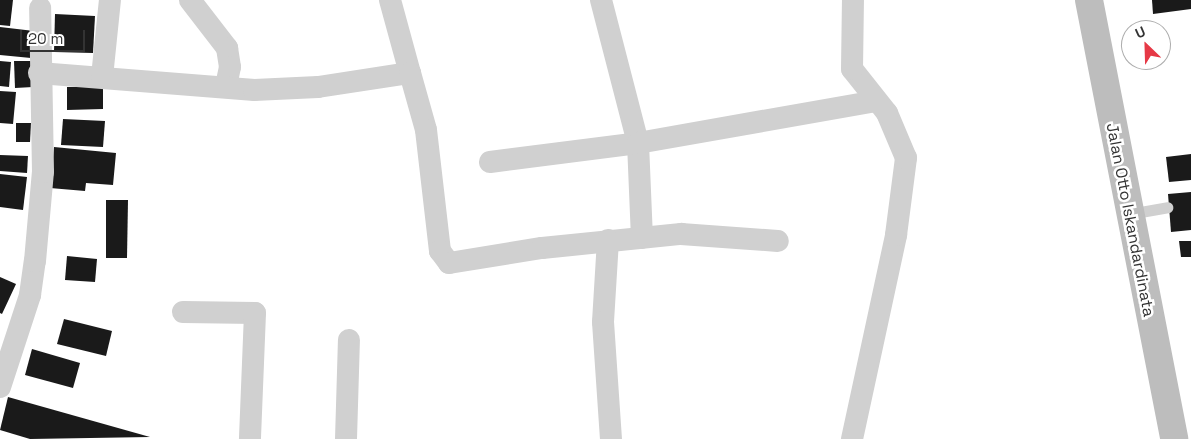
<!DOCTYPE html>
<style>
body{margin:0}
#map{position:relative;width:1191px;height:439px;overflow:hidden;background:#fff;font-family:"Space Grotesk",sans-serif}
div>[style]{position:absolute}
.building>*{inset:0;background:#1a1a1a}
.lane>*{height:11px;margin:-5.5px;padding:0 5.5px;transform-origin:5.5px;border-radius:5.5px;background:#d0d0d0}
.street>*{height:22px;margin:-11px;padding:0 11px;transform-origin:11px;border-radius:11px;background:#d0d0d0}
.secondary>*{height:28px;margin:-14px;padding:0 14px;transform-origin:14px;border-radius:14px;background:#bdbdbd}
span{translate:-50% -50%;white-space:nowrap;text-align:center;line-height:1.15;-webkit-text-stroke:5px #fff;paint-order:stroke}
.street-label{font-size:16px;color:#333}
.north{position:absolute;left:1121px;top:20px;width:50px;height:50px;box-sizing:border-box;background:#fff;border:1px solid #adadad;border-radius:50%;rotate:336deg;font-size:14px;font-weight:700;line-height:20px;text-align:center;color:#333}
.north::after{content:'';display:block;margin:auto;width:18px;height:22px;background:#e63946;clip-path:polygon(50% 0,100% 100%,50% 72%,0 100%)}
.scale{position:absolute;left:20px;top:30px;width:65px;height:22px;box-sizing:border-box;border:2px solid #333;border-top:0;padding-left:6px;font-size:15px;line-height:18px;white-space:nowrap;color:#333;-webkit-text-stroke:4px #fff;paint-order:stroke}
</style>
<div id="map">
<div class="building">
<div style="clip-path:polygon(0 0,13px 0,10px 26px,0 25px)"></div>
<div style="clip-path:polygon(1152px 0,1191px 0,1191px 9px,1153px 14px)"></div>
<div style="clip-path:polygon(55px 14px,95px 16px,93px 53px,54px 52px)"></div>
<div style="clip-path:polygon(0 27px,34px 31px,31px 58px,0 55px)"></div>
<div style="clip-path:polygon(0 61px,11px 62px,9px 87px,0 86px)"></div>
<div style="clip-path:polygon(14px 61px,33px 61px,33px 87px,15px 88px)"></div>
<div style="clip-path:polygon(67px 87px,103px 87px,103px 109px,67px 110px)"></div>
<div style="clip-path:polygon(0 91px,16px 92px,13px 124px,0 123px)"></div>
<div style="clip-path:polygon(63px 119px,105px 121px,103px 147px,61px 145px)"></div>
<div style="clip-path:polygon(16px 123px,31px 123px,30px 142px,16px 142px)"></div>
<div style="clip-path:polygon(54px 147px,116px 153px,113px 185px,86px 183px,85px 191px,50px 188px)"></div>
<div style="clip-path:polygon(1191px 154px,1191px 180px,1169px 182px,1166px 157px)"></div>
<div style="clip-path:polygon(0 155px,28px 156px,27px 173px,0 171px)"></div>
<div style="clip-path:polygon(0 174px,27px 177px,23px 210px,0 207px)"></div>
<div style="clip-path:polygon(1191px 192px,1191px 230px,1171px 232px,1168px 194px)"></div>
<div style="clip-path:polygon(106px 200px,128px 200px,127px 258px,106px 258px)"></div>
<div style="clip-path:polygon(1179px 241px,1191px 241px,1191px 257px,1181px 257px)"></div>
<div style="clip-path:polygon(67px 256px,97px 259px,95px 282px,65px 280px)"></div>
<div style="clip-path:polygon(0 277px,16px 284px,2px 314px,0 313px)"></div>
<div style="clip-path:polygon(64px 319px,112px 331px,106px 356px,57px 344px)"></div>
<div style="clip-path:polygon(32px 349px,80px 363px,73px 388px,25px 375px)"></div>
<div style="clip-path:polygon(8px 397px,150px 437px,30px 439px,0 430px)"></div>
</div>
<div class="lane">
<div style="left:1129px;top:214px;width:39px;rotate:-10deg"></div>
</div>
<div class="street">
<div style="left:190px;top:0;width:61px;rotate:52.4deg"></div>
<div style="left:227px;top:48px;width:19px;rotate:81deg"></div>
<div style="left:230px;top:67px;width:19px;rotate:102deg"></div>
<div style="left:390px;top:0;width:76px;rotate:74.7deg"></div>
<div style="left:601px;top:0;width:148px;rotate:75.5deg"></div>
<div style="left:638px;top:143px;width:95px;rotate:87.6deg"></div>
<div style="left:39px;top:73px;width:216px;rotate:4.5deg"></div>
<div style="left:254px;top:90px;width:64px;rotate:-2.7deg"></div>
<div style="left:318px;top:87px;width:93px;rotate:-8.7deg"></div>
<div style="left:410px;top:73px;width:59px;rotate:74.3deg"></div>
<div style="left:426px;top:130px;width:122px;rotate:83.4deg"></div>
<div style="left:440px;top:251px;width:15px;rotate:53deg"></div>
<div style="left:449px;top:263px;width:94px;rotate:-9.2deg"></div>
<div style="left:542px;top:248px;width:140px;rotate:-5.8deg"></div>
<div style="left:681px;top:234px;width:97px;rotate:4.1deg"></div>
<div style="left:102px;top:77px;width:77px;rotate:-84.1deg"></div>
<div style="left:490px;top:162px;width:149px;rotate:-7.3deg"></div>
<div style="left:638px;top:143px;width:242px;rotate:-10deg"></div>
<div style="left:608px;top:240px;width:82px;rotate:93.5deg"></div>
<div style="left:603px;top:322px;width:117px;rotate:86.1deg"></div>
<div style="left:183px;top:312px;width:72px;rotate:0.8deg"></div>
<div style="left:255px;top:313px;width:126px;rotate:92.3deg"></div>
<div style="left:0;top:387px;width:97px;rotate:-71.9deg"></div>
<div style="left:30px;top:295px;width:34px;rotate:-82deg"></div>
<div style="left:35px;top:261px;width:89px;rotate:-84.9deg"></div>
<div style="left:43px;top:172px;width:164px;rotate:-91deg"></div>
<div style="left:346px;top:439px;width:99px;rotate:-88.3deg"></div>
<div style="left:852px;top:439px;width:209px;rotate:-77.8deg"></div>
<div style="left:896px;top:235px;width:78px;rotate:-82.6deg"></div>
<div style="left:906px;top:158px;width:49px;rotate:-112.9deg"></div>
<div style="left:887px;top:113px;width:56px;rotate:-128.5deg"></div>
<div style="left:852px;top:69px;width:69px;rotate:-89.2deg"></div>
</div>
<div class="secondary">
<div style="left:1089px;top:0;width:447px;rotate:79deg"></div>
</div>
<div class="street-label">
<span style="left:1130px;top:220px;rotate:79deg">Jalan Otto Iskandardinata</span>
</div>
<div class="north">U</div>
<div class="scale">20 m</div>
</div>
